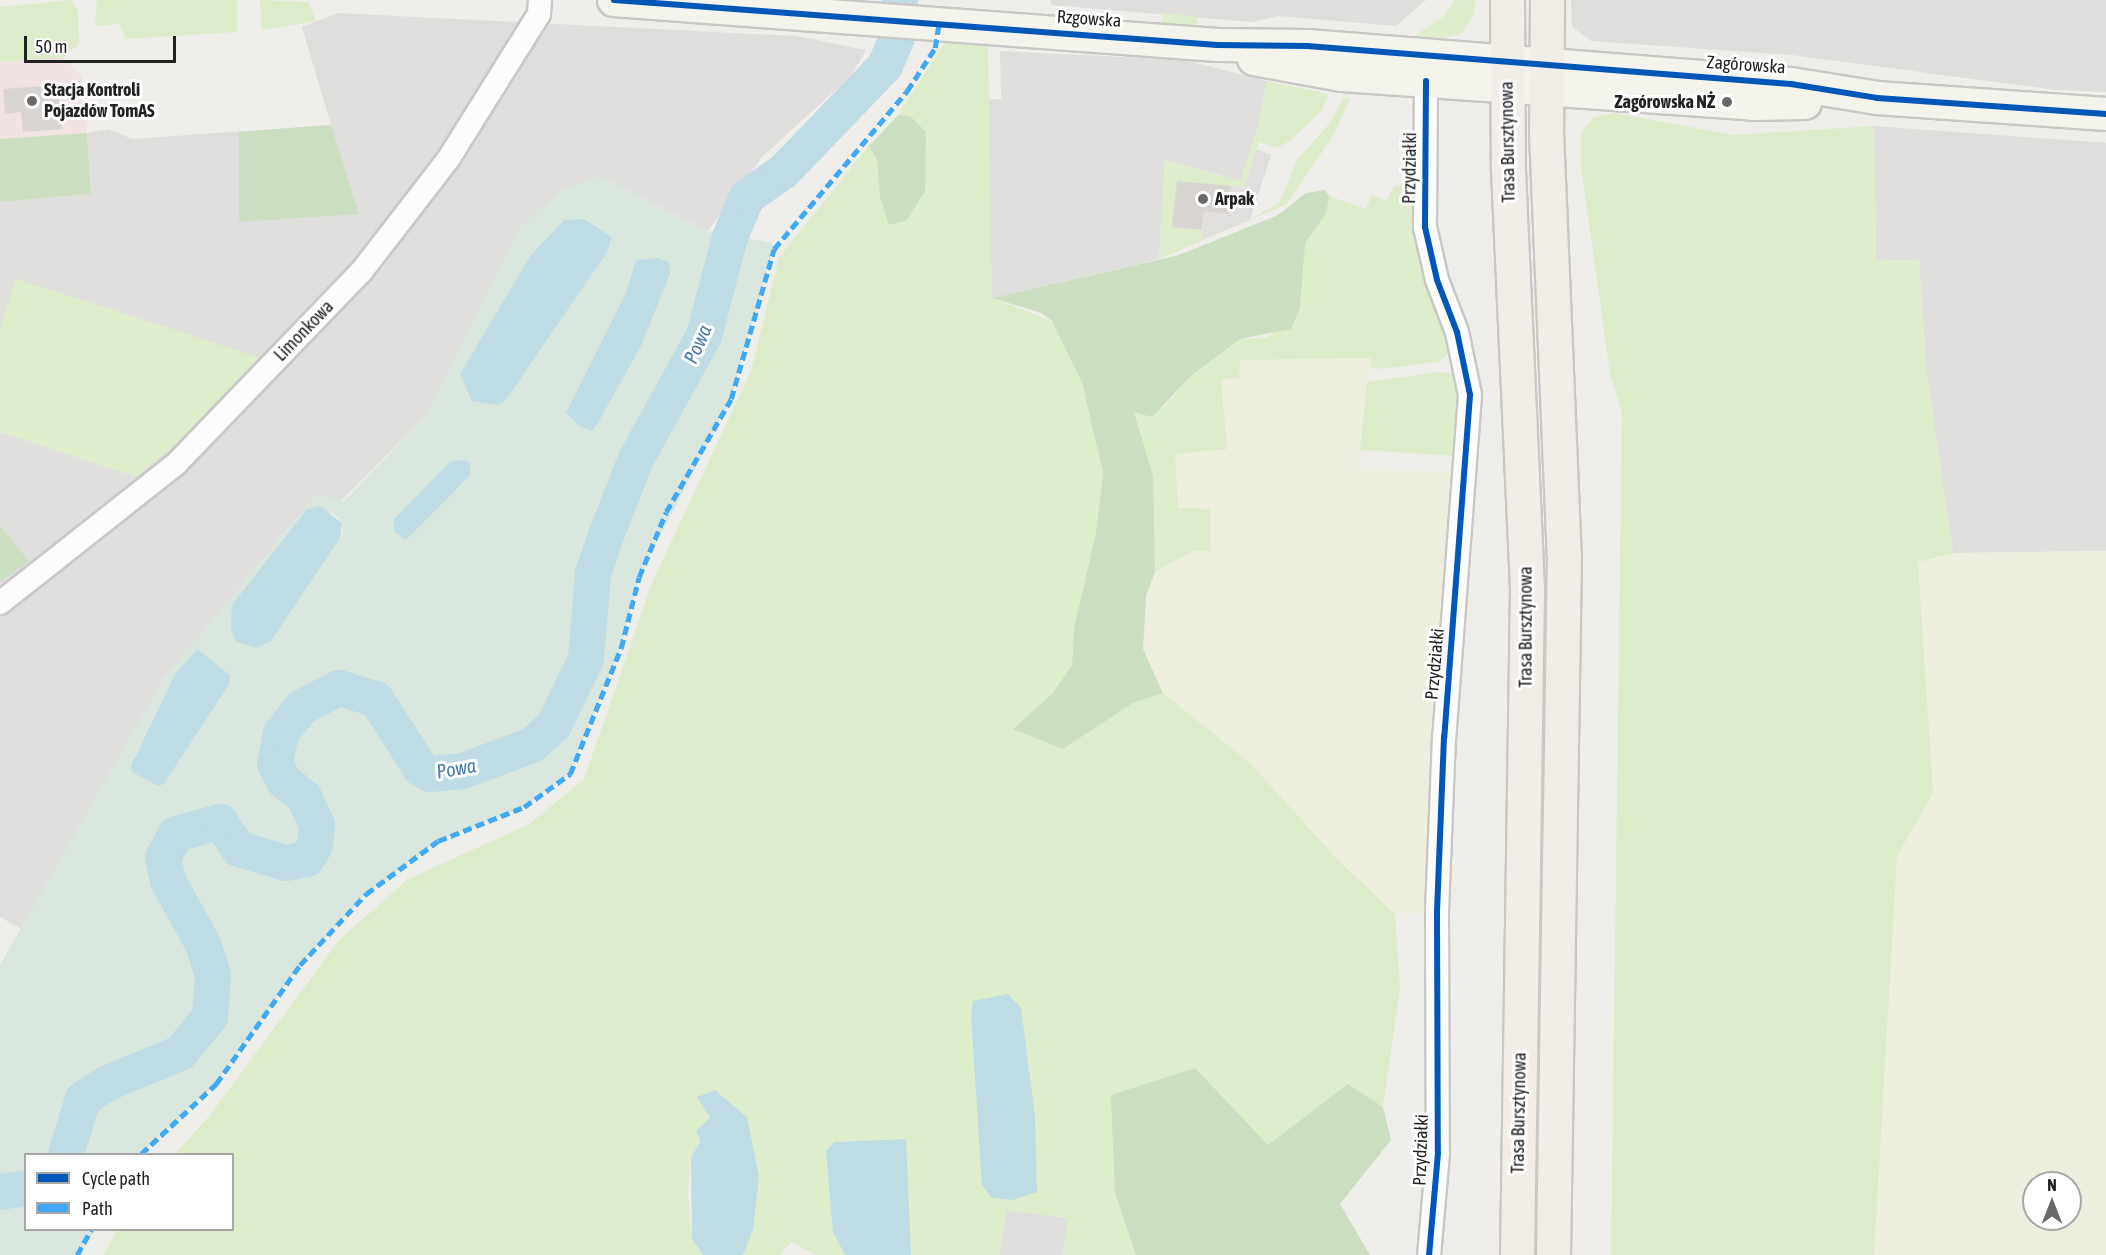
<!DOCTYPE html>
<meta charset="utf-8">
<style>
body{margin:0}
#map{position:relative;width:2106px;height:1255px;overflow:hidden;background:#f0eeeb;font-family:"Asap Condensed",sans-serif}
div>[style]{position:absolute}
.residential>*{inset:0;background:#dfdedc}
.commercial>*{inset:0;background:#f1e3e1}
.farmland>*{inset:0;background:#efefdf}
.grass>*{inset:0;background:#ddeccb}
.forest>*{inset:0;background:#cbdec1}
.wetland>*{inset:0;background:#d9e6de}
.parking>*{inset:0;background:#e0dfde}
.water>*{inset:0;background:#bfdbe3}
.river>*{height:36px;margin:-18px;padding:0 18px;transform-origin:18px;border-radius:18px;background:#bfdbe3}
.building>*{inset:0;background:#d7d4d2}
.roads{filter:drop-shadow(2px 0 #c9c8c7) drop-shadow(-2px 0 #c9c8c7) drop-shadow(0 2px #c9c8c7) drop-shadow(0 -2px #c9c8c7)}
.street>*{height:22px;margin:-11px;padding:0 11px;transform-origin:11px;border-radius:11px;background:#fdfcfc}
.secondary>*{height:32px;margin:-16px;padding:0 16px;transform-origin:16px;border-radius:16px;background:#f4f4ed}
.primary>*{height:33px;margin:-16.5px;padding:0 16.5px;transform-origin:16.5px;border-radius:16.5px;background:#f3ede7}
.quiet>*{height:4.5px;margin-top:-2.25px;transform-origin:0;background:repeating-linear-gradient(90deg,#3fa9f5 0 9px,transparent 0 13.5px)}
.cycleway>*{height:6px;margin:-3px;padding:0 3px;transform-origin:3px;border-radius:3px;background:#0057b8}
.dots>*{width:16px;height:16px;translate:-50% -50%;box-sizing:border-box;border:3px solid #fff;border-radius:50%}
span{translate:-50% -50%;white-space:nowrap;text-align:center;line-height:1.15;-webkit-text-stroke:6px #fff;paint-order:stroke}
.street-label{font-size:18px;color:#222}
.poi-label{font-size:18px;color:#222;font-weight:700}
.left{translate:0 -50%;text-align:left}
.right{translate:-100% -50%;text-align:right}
.water-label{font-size:20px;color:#4a7aab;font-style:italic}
.legend{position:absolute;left:24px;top:1153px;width:210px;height:78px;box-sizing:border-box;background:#fff;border:2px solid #a7a7a7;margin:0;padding:8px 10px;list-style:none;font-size:18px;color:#222}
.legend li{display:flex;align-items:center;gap:12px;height:30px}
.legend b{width:30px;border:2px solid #a7a7a7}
.north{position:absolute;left:2022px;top:1171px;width:60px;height:60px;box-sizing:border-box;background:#fff;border:2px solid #a7a7a7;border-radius:50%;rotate:0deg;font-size:16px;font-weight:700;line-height:24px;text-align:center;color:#222}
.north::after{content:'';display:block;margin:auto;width:21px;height:27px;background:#6a6968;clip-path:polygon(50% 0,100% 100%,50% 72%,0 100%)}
.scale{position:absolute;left:24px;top:36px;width:152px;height:27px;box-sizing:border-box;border:3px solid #222;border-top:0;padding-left:8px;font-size:18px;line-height:21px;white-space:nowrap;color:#222;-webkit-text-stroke:4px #fff;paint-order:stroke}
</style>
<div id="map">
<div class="residential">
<div style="clip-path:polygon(1051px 0,1426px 0,1396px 26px,1278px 16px,1252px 22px,1051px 5px)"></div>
<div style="clip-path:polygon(1571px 0,2106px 0,2106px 92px,2056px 90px,1791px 55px,1591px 41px,1572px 27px)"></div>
<div style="clip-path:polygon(338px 13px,796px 36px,866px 50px,851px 76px,763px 156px,708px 231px,599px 176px,521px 227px,428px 414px,163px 680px,23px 930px,0 917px,0 202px,91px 194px,87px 133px,108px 129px,132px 139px,331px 125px,302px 27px)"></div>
<div style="clip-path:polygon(1000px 51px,1184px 60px,1267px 81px,1259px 124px,1241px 181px,1165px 160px,1159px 259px,992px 298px,986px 100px,1001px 99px)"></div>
<div style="clip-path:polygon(1874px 126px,2106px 143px,2106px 551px,1953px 553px,1926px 367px,1919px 260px,1876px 261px)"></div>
<div style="clip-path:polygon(1006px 1210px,1068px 1218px,1063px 1255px,999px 1255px)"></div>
</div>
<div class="commercial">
<div style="clip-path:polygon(63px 57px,82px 75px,87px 133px,0 139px,0 62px)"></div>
</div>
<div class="farmland">
<div style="clip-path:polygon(1371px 358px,1356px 469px,1455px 472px,1425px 861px,1429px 913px,1395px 914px,1336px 858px,1251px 764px,1163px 693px,1143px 649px,1146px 596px,1155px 572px,1193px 551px,1210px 551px,1178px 509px,1175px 453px,1226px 449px,1221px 379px,1240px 360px)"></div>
<div style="clip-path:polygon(evenodd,2106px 551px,2106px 1255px,1874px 1255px,1897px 856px,1933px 793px,1918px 562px,1953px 553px,2106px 551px,2034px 1183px,2070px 1183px,2070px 1219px,2034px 1219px,2034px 1183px)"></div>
</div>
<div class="grass">
<div style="clip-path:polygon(71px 0,78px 11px,79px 44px,63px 57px,0 62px,0 7px)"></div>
<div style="clip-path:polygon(97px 0,237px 0,237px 32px,126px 39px,119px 24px,95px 26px)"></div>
<div style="clip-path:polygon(260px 0,308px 2px,316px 21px,262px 30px)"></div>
<div style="clip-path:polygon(1455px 0,1476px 0,1474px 14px,1462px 33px,1437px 40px,1411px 38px,1443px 17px)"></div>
<div style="clip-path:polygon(1163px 13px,1198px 17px,1196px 26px,1161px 23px)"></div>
<div style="clip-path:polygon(945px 42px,988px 44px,992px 298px,1052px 321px,1082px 383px,1103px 473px,1096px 533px,1074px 628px,1072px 665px,1052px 694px,1014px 729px,1063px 749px,1133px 703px,1163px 693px,1251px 764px,1336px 858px,1395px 914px,1400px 988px,1383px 1107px,1348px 1084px,1268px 1146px,1195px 1068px,1115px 1193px,1136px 1255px,1063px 1255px,1068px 1218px,1006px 1210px,999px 1255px,911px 1255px,905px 1139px,834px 1142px,833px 1232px,845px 1255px,816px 1255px,791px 1242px,780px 1255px,743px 1255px,753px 1230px,747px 1117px,715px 1090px,710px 1118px,691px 1158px,688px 1193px,692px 1239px,703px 1255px,103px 1255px,118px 1230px,232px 1230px,232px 1154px,175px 1154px,211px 1114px,339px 940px,408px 879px,528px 825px,584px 779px,652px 583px,751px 371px,779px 257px,869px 146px,877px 160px,877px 174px,910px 116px,898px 115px)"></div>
<div style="clip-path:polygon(1267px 81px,1329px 94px,1322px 110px,1290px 141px,1276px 148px,1259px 142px,1244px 188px,1177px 181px,1173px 227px,1202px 230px,1202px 238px,1250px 220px,1280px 202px,1297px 160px,1329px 124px,1344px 97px,1350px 99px,1333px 136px,1287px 204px,1159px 259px,1165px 160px,1240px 181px,1259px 124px)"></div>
<div style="clip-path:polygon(1615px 113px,1733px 135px,1874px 126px,1876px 261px,1919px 260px,1926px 367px,1953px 553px,1918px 562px,1933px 793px,1897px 856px,1874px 1255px,1611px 1255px,1622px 413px,1610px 373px,1581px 166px,1581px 133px,1594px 117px)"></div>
<div style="clip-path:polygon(1395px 185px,1418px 188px,1452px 350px,1438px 362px,1383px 369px,1370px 367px,1371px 358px,1240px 360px,1239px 378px,1221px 380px,1227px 449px,1175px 454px,1178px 508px,1210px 509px,1210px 551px,1193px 551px,1155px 572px,1133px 411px,1164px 407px,1192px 375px,1240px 339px,1267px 338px,1300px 308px,1305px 244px,1325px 213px,1329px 196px,1366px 209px,1372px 195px,1386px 201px)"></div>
<div style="clip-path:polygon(16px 279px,98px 305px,260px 358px,223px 404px,136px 477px,0 432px,0 328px)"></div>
<div style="clip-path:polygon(1439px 372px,1456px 374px,1461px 388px,1457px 456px,1360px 450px,1367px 382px)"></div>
</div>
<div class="forest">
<div style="clip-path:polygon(898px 115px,910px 116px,926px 132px,925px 191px,907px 220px,889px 225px,880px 197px,877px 160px,869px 146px)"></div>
<div style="clip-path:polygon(331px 125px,359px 214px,239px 222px,239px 132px)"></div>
<div style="clip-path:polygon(87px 133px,91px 194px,0 202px,0 139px)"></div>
<div style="clip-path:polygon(1325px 190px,1329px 196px,1326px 213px,1305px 244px,1300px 308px,1291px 329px,1240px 339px,1192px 375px,1152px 417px,1134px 412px,1153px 476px,1155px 572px,1146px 596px,1143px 649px,1163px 693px,1133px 703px,1063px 749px,1013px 729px,1052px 694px,1072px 665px,1074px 628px,1096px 533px,1103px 473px,1082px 383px,1052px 321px,1041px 313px,992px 298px,1179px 255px,1278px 215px,1306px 193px)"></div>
<div style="clip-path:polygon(0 526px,29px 561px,0 582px)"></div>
<div style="clip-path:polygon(1195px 1068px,1268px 1145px,1348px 1084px,1383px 1107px,1391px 1140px,1340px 1204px,1370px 1255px,1136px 1255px,1115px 1193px,1111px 1095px)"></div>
</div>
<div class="wetland">
<div style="clip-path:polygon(evenodd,599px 176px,708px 231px,772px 243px,774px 249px,731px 399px,639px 577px,621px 648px,570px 774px,524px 807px,438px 841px,366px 894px,300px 965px,216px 1084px,141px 1154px,26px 1154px,26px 1230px,95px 1230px,79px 1255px,0 1255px,0 965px,163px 680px,316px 494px,344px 501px,428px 414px,521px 227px,559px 192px,599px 176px,564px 220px,606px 254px,506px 400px,531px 255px,564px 220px,599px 176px,636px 260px,640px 348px,598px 423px,625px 295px,636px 260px,599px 176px,321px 506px,338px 517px,343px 531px,258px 648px,236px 641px,321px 506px,599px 176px,197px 649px,229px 675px,230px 683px,164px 784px,133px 759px,175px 674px,197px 649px)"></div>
</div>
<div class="parking">
<div style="clip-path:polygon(1256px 149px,1271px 155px,1250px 220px,1202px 239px,1204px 211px,1228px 213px,1231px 186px,1244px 188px)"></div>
</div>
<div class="water">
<div style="clip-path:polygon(584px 219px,612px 237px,606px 254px,506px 400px,497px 405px,472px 401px,460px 374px,531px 255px,564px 220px)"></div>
<div style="clip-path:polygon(658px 258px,669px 262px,670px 274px,640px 348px,598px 423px,592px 431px,580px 426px,566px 413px,625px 295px,636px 260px)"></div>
<div style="clip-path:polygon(464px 460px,470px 464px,470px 475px,444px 502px,406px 540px,394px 531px,394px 519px,450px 462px)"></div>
<div style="clip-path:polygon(320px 506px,342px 523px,340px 538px,271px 641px,257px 648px,236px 642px,231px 629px,232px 605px,307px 509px)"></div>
<div style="clip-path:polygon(197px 649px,230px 675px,230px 683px,164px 784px,158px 786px,132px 772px,131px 765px,175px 674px)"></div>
<div style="clip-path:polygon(1008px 994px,1021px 1008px,1035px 1117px,1037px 1192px,1013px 1200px,992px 1198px,982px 1185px,971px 1015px,973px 1001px)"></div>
<div style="clip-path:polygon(715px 1090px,747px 1117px,759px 1177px,753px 1230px,743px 1255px,703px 1255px,692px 1239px,691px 1158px,700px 1141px,696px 1131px,710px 1118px,697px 1097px)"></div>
<div style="clip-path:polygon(906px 1139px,911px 1255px,845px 1255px,833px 1232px,826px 1151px,834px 1142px)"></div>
</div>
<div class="river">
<div style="left:66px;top:1154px;width:58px;rotate:-72.8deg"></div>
<div style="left:83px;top:1099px;width:30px;rotate:-33deg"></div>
<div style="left:108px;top:1083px;width:78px;rotate:-22.6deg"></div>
<div style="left:180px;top:1053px;width:47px;rotate:-50.2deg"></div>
<div style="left:210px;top:1017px;width:42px;rotate:-85.9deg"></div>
<div style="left:213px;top:975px;width:33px;rotate:-108deg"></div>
<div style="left:203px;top:944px;width:72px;rotate:-119.1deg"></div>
<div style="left:168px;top:881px;width:24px;rotate:-102deg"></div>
<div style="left:163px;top:858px;width:27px;rotate:-62deg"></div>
<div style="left:176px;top:834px;width:46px;rotate:-15.3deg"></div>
<div style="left:220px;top:822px;width:33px;rotate:55deg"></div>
<div style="left:239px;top:849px;width:49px;rotate:16.6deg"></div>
<div style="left:286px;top:863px;width:21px;rotate:-11deg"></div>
<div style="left:307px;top:859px;width:16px;rotate:-60deg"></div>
<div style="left:315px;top:845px;width:20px;rotate:-84deg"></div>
<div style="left:317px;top:825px;width:31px;rotate:-115deg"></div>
<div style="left:304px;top:797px;width:26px;rotate:-141deg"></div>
<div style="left:284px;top:781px;width:19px;rotate:-118deg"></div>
<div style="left:275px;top:764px;width:32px;rotate:-79deg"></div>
<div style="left:281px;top:733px;width:33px;rotate:-51deg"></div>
<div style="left:302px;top:707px;width:42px;rotate:-27.2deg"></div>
<div style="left:339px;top:688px;width:39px;rotate:17deg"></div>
<div style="left:376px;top:699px;width:83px;rotate:57.3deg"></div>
<div style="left:421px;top:769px;width:10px;rotate:29deg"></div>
<div style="left:430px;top:774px;width:33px;rotate:-5deg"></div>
<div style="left:463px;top:771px;width:74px;rotate:-20.6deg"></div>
<div style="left:532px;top:745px;width:30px;rotate:-42deg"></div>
<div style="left:554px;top:725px;width:73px;rotate:-64.1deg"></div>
<div style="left:586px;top:659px;width:86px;rotate:-85.3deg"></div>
<div style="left:593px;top:573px;width:37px;rotate:-71deg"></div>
<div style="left:605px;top:538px;width:85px;rotate:-68.6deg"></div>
<div style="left:636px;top:459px;width:141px;rotate:-61.1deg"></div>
<div style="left:704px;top:336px;width:102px;rotate:-75.3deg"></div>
<div style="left:730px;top:237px;width:43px;rotate:-67deg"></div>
<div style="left:747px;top:197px;width:45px;rotate:-35.1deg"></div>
<div style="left:784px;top:171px;width:146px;rotate:-46.1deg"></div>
<div style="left:885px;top:66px;width:28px;rotate:-67deg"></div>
<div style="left:896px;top:40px;width:40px;rotate:-84.3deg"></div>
<div style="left:0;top:1192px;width:26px;rotate:-9deg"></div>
</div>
<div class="building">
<div style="clip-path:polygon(58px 85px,62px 129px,23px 132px,21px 112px,5px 114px,3px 89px)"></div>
<div style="clip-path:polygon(1177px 181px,1231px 186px,1229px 214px,1204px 211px,1202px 230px,1172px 227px)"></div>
</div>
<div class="roads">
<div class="street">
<div style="left:1426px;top:81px;width:146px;rotate:90.4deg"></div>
<div style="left:1425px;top:227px;width:54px;rotate:77.2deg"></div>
<div style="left:1437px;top:280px;width:56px;rotate:69deg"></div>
<div style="left:1457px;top:332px;width:64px;rotate:78.3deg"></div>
<div style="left:1470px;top:395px;width:343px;rotate:94.3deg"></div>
<div style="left:1444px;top:737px;width:176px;rotate:92.3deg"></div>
<div style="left:1437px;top:913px;width:240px;rotate:89.8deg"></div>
<div style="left:1438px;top:1153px;width:102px;rotate:95deg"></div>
<div style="left:0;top:603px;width:224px;rotate:-38.3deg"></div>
<div style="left:176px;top:464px;width:267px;rotate:-46.1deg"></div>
<div style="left:361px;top:272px;width:144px;rotate:-52.3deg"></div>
<div style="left:449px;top:158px;width:170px;rotate:-58deg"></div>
<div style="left:539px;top:14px;width:14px;rotate:-86deg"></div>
</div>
<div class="secondary">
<div style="left:614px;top:0;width:605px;rotate:4.27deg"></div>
<div style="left:1217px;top:45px;width:90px;rotate:0.6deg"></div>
<div style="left:1307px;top:46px;width:485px;rotate:4.5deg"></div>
<div style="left:1791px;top:84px;width:87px;rotate:9.2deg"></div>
<div style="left:1877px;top:98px;width:230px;rotate:4deg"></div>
<div style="left:1254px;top:59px;width:89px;rotate:10.3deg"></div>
<div style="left:1342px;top:75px;width:412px;rotate:4deg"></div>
<div style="left:1753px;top:104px;width:52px;rotate:-1.1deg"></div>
</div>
<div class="primary">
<div style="left:1507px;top:0;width:170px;rotate:89.7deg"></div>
<div style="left:1508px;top:170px;width:420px;rotate:87.4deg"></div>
<div style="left:1527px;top:590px;width:665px;rotate:90.86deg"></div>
<div style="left:1547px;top:0;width:132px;rotate:90.4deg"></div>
<div style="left:1546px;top:132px;width:422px;rotate:87.6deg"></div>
<div style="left:1564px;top:554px;width:701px;rotate:90.9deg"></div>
</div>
</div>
<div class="quiet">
<div style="left:141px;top:1154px;width:103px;rotate:-43deg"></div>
<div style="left:216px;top:1084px;width:146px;rotate:-54.8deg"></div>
<div style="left:300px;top:965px;width:97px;rotate:-47.1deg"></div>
<div style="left:366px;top:894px;width:89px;rotate:-36.4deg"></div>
<div style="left:438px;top:841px;width:92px;rotate:-21.6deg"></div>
<div style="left:524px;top:807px;width:57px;rotate:-35.7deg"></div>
<div style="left:570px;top:774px;width:136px;rotate:-68deg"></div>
<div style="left:621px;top:648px;width:73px;rotate:-75.8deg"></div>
<div style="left:639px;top:577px;width:70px;rotate:-67.4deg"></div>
<div style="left:666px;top:512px;width:130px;rotate:-60.1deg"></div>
<div style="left:731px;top:399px;width:156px;rotate:-74deg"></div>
<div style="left:774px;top:249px;width:207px;rotate:-49.9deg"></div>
<div style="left:907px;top:91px;width:51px;rotate:-56.9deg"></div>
<div style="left:935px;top:48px;width:24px;rotate:-81deg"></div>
<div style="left:77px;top:1255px;width:29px;rotate:-61deg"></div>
</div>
<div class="cycleway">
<div style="left:614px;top:0;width:605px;rotate:4.27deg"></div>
<div style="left:1217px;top:45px;width:90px;rotate:0.6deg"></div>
<div style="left:1307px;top:46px;width:485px;rotate:4.5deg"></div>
<div style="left:1791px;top:84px;width:87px;rotate:9.2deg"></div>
<div style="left:1877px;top:98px;width:230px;rotate:4deg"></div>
<div style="left:1426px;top:81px;width:146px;rotate:90.4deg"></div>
<div style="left:1425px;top:227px;width:54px;rotate:77.2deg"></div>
<div style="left:1437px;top:280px;width:56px;rotate:69deg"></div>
<div style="left:1457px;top:332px;width:64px;rotate:78.3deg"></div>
<div style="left:1470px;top:395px;width:343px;rotate:94.3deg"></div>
<div style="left:1444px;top:737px;width:176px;rotate:92.3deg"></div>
<div style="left:1437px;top:913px;width:240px;rotate:89.8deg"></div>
<div style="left:1438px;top:1153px;width:102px;rotate:95deg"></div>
</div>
<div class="dots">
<div style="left:32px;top:101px;background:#6a6968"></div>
<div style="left:1727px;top:102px;background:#6a6968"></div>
<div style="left:1203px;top:199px;background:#6a6968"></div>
</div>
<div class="street-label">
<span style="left:1089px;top:19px;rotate:4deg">Rzgowska</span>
<span style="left:1746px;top:65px;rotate:4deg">Zagórowska</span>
<span style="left:1508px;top:142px;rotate:-91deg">Trasa Bursztynowa</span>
<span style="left:1410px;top:168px;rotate:-89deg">Przydziałki</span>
<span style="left:304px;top:331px;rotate:-46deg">Limonkowa</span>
<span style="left:1526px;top:627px;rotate:-90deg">Trasa Bursztynowa</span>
<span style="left:1435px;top:664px;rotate:-85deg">Przydziałki</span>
<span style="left:1519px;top:1113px;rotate:-89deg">Trasa Bursztynowa</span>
<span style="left:1421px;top:1150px;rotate:-88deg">Przydziałki</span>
</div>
<div class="poi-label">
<span class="left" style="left:44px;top:101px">Stacja Kontroli<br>Pojazdów TomAS</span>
<span class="right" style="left:1715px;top:102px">Zagórowska NŻ</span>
<span class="left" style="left:1215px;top:199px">Arpak</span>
</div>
<div class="water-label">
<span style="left:697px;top:344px;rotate:-66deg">Powa</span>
<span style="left:456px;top:768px;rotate:-10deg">Powa</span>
</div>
<ul class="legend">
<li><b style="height:8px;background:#0057b8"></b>Cycle path</li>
<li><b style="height:8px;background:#3fa9f5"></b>Path</li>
</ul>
<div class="north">N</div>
<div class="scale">50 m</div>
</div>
